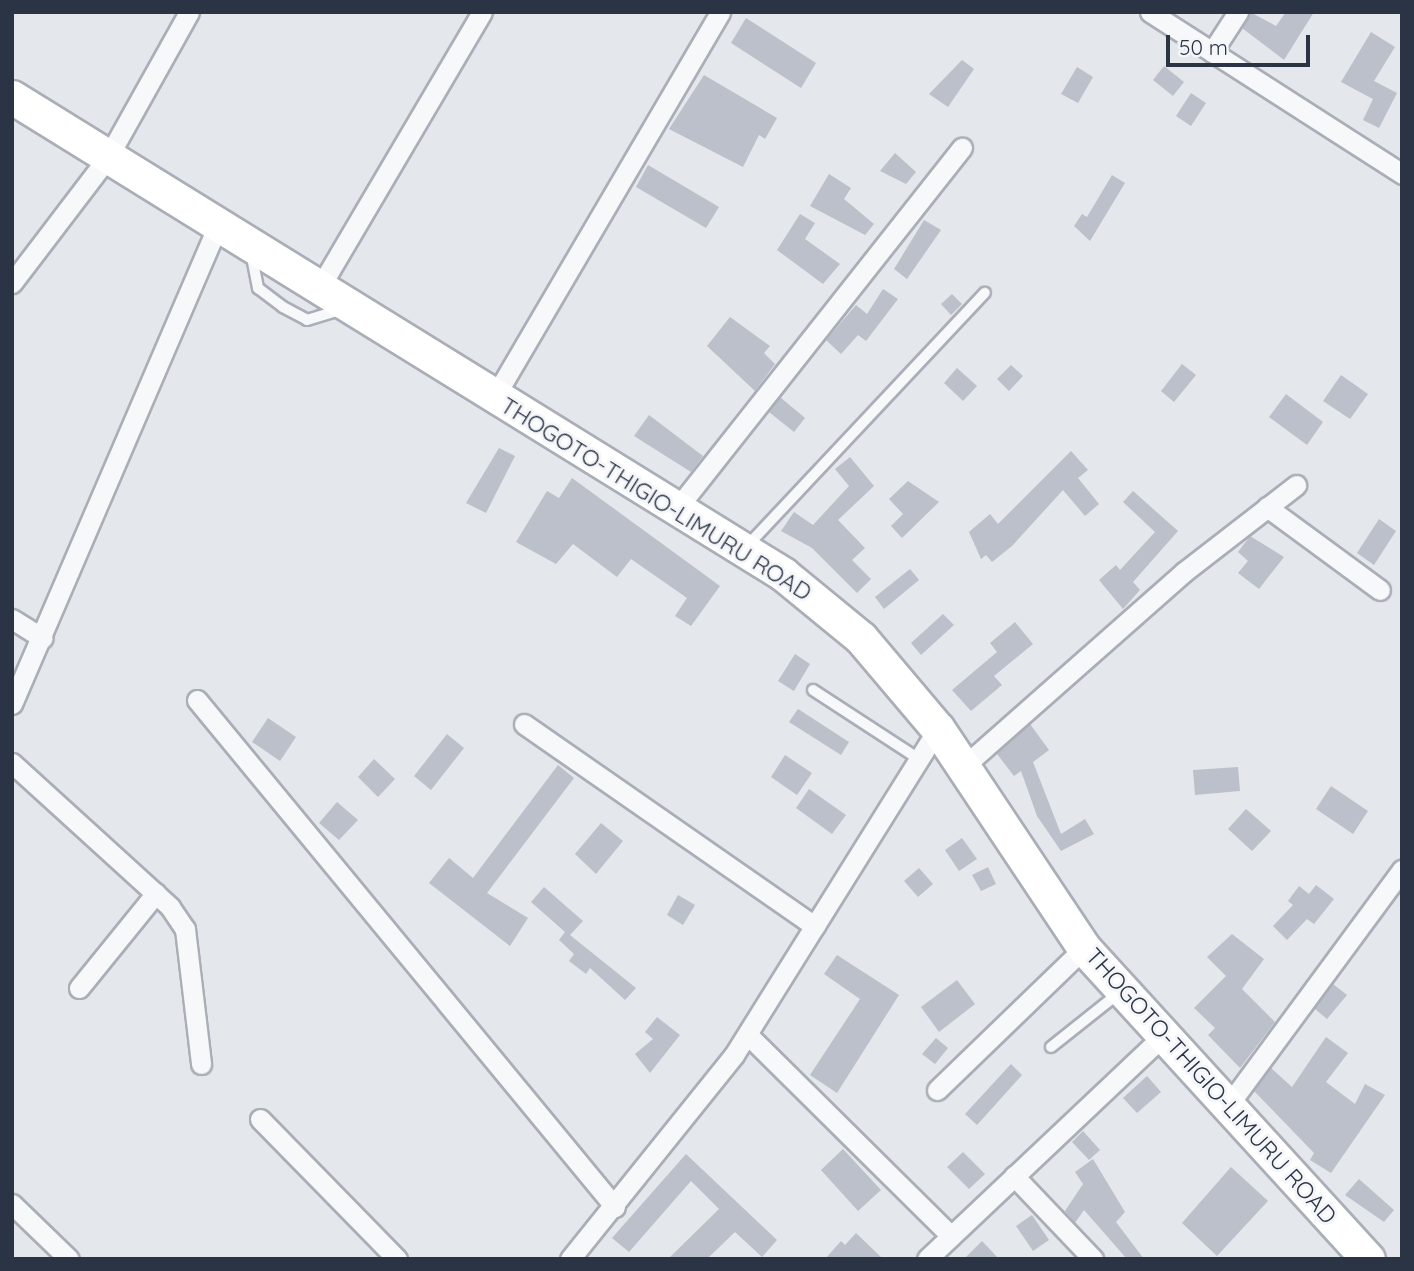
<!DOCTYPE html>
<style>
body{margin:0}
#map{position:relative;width:1414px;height:1271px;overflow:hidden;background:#e4e7ec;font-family:Quicksand,sans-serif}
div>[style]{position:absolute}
.building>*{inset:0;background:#bbc0ca}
.roads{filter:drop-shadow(2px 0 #a9aeb7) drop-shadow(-2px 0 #a9aeb7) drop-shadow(0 2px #a9aeb7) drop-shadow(0 -2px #a9aeb7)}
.service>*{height:10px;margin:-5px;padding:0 5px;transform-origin:5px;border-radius:5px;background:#f7f8fa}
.minor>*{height:19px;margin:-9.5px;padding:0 9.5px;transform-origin:9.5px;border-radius:9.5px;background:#f7f8fa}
.trunk>*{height:33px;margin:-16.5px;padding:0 16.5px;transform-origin:16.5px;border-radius:16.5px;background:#fff}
span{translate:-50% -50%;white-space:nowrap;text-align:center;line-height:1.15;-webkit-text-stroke:6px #f4f6f9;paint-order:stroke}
.street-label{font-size:23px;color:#2b3445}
.frame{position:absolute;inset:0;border:14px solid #2b3445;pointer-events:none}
.scale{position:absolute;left:1166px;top:35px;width:144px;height:32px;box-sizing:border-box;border:4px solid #2b3445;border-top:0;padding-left:9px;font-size:21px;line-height:24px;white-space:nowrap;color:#2b3445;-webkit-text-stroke:5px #f4f6f9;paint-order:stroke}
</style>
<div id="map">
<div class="building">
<div style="clip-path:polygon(1250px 12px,1276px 26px,1286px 12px,1314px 12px,1284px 60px,1242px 28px)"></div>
<div style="clip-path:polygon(746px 18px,816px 63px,801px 88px,731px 43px)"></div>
<div style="clip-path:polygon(1371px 32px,1395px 47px,1374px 81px,1397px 93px,1379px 128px,1363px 120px,1373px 99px,1341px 82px)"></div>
<div style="clip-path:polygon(962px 60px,974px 69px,948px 107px,929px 94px)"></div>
<div style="clip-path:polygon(1164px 66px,1184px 82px,1173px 96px,1153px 80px)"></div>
<div style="clip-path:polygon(1077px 67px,1093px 77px,1078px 103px,1061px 94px)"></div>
<div style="clip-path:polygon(704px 75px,777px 118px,765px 139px,759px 135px,743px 167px,669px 129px)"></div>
<div style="clip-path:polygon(1191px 93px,1206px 103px,1191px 126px,1176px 116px)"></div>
<div style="clip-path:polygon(895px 153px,916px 172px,906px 184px,880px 171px)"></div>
<div style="clip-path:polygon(648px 165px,719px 207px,706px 228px,636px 187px)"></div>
<div style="clip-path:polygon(829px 174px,851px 188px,844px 199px,874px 224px,865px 235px,810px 206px)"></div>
<div style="clip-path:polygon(1112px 175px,1125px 183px,1090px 241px,1074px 226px,1082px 214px,1087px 217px)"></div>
<div style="clip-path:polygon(800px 214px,815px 223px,805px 239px,840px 264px,823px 284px,777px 250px)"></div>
<div style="clip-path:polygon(924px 220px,941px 230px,907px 279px,894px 269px)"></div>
<div style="clip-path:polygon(883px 289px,898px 299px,866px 341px,858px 335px,841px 354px,826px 340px,856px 305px,867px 314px)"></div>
<div style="clip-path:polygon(952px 294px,962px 304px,951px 315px,941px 304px)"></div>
<div style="clip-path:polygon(730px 317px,770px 346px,764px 353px,775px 364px,755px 391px,707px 346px)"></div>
<div style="clip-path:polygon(1182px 364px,1196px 375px,1174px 402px,1161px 391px)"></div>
<div style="clip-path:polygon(1011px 365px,1023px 376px,1009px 391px,997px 379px)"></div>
<div style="clip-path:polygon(957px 368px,977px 386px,963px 401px,944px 383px)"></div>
<div style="clip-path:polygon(1341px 375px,1368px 394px,1350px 419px,1323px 401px)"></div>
<div style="clip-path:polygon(1286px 394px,1323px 422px,1307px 445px,1269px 417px)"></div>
<div style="clip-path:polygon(780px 397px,805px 418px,794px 432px,769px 412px)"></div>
<div style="clip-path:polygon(649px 415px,703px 456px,691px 472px,634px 436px)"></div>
<div style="clip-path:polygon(499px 448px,515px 456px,486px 513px,466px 503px)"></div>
<div style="clip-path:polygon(1071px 451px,1088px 470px,1078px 478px,1099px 504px,1085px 516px,1063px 490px,1012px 546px,992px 562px,986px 555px,981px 559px,969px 532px,990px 514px,998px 524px)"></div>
<div style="clip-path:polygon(850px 457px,874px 486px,838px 520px,865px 548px,852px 560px,871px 579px,857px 593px,812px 548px,781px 531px,794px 512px,813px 525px,849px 486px,835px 469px)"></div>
<div style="clip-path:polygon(572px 478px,720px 586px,691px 626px,675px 616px,687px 598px,631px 559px,617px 577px,573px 544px,556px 564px,516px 542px,547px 491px,559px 498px)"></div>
<div style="clip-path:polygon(908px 481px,939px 502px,902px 538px,891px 526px,903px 514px,889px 499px)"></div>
<div style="clip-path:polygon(1133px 491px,1178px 531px,1133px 582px,1140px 590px,1123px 609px,1099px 580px,1116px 565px,1120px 570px,1155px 532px,1123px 502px)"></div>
<div style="clip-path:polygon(1379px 519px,1396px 531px,1374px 565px,1357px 553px)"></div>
<div style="clip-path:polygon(1250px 536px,1284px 557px,1259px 589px,1238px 573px,1248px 561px,1238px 552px)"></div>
<div style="clip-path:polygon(910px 569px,919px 580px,884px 609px,875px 597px)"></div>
<div style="clip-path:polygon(943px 614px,954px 625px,921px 655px,911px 643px)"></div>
<div style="clip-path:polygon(1015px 622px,1033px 644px,994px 676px,1002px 685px,971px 711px,952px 690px,997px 652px,990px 643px)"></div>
<div style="clip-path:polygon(795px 654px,810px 664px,794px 691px,778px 681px)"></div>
<div style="clip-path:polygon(798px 709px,849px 742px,841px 755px,789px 722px)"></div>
<div style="clip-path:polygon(268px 718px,296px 737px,280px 761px,252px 742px)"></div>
<div style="clip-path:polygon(1030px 724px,1049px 750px,1033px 762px,1061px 834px,1085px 819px,1094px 834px,1061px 851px,1037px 816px,1021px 771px,1014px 776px,997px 754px)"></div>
<div style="clip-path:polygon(447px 734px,464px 748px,431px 790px,414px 776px)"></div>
<div style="clip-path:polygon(785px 755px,812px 773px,797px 795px,771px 777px)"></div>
<div style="clip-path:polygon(374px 759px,395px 779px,378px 797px,358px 777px)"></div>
<div style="clip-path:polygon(558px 765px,574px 778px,487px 893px,528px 918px,510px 946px,429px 883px,449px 858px,473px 878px)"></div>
<div style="clip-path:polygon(1238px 767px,1240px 791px,1195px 795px,1193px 770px)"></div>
<div style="clip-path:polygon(1331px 786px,1368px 811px,1353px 834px,1316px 809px)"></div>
<div style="clip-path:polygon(809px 789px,846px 815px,832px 834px,796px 808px)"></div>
<div style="clip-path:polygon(337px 802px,358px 820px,339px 840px,319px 823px)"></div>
<div style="clip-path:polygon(1246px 809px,1271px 831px,1252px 851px,1228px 829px)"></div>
<div style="clip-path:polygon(601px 823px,623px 841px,596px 874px,575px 854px)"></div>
<div style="clip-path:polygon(962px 838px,977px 859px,959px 871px,945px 850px)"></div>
<div style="clip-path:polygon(988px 867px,996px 884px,981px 891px,972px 875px)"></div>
<div style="clip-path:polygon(919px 868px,933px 884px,918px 897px,904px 881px)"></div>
<div style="clip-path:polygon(1316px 885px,1334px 899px,1314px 924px,1307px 919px,1287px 940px,1273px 926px,1293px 905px,1288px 901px,1299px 886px,1309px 894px)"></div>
<div style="clip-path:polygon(544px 887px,583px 921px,570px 935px,636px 988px,625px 1000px,590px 968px,586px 974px,569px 961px,574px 954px,559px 940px,565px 932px,531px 902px)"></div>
<div style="clip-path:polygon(678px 895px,695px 905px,683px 925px,667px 915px)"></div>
<div style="clip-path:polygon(1232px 934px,1264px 959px,1242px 989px,1275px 1022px,1240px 1068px,1208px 1035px,1215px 1028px,1194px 1008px,1226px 976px,1207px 957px)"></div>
<div style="clip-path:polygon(837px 955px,899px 995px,837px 1093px,810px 1075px,860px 999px,824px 974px)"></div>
<div style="clip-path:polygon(957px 980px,975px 1004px,939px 1032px,921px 1007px)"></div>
<div style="clip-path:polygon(1333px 984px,1347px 995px,1327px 1019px,1315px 1009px)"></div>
<div style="clip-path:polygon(657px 1017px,680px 1035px,650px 1073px,635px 1054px,653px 1039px,645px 1032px)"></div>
<div style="clip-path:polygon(1326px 1037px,1348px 1053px,1326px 1082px,1355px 1104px,1365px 1084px,1385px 1095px,1331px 1173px,1310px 1160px,1314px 1153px,1254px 1091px,1271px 1068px,1292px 1087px)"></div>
<div style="clip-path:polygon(936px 1038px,948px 1048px,935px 1064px,922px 1054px)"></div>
<div style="clip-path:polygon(1011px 1064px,1022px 1075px,977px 1125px,965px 1114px)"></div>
<div style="clip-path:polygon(1147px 1076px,1161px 1092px,1137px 1113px,1123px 1098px)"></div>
<div style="clip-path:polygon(1083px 1131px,1100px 1150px,1089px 1160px,1072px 1142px)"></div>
<div style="clip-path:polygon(843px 1149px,881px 1190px,858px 1211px,821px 1170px)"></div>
<div style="clip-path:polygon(963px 1152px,985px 1174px,969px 1189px,947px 1167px)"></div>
<div style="clip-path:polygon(686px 1154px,777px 1240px,762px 1257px,735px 1232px,707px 1259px,668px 1259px,719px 1209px,691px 1181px,629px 1252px,612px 1238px)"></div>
<div style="clip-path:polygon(1093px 1159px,1125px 1212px,1116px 1222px,1144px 1259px,1127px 1259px,1084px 1210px,1075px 1223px,1065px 1211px,1083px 1184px,1075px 1172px)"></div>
<div style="clip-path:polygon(1231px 1167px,1268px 1201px,1217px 1256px,1182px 1223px)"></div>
<div style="clip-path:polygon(1359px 1179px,1394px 1210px,1384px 1222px,1345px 1195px)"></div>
<div style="clip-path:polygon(1032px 1215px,1049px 1240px,1033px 1251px,1016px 1226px)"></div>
<div style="clip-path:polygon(856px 1233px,883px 1259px,825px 1259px,841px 1241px,845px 1245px)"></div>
<div style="clip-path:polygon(982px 1241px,999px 1259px,964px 1259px)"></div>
</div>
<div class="roads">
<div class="service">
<div style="left:251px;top:252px;width:37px;rotate:79deg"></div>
<div style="left:258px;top:288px;width:31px;rotate:37deg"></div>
<div style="left:283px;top:307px;width:27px;rotate:28deg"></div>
<div style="left:307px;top:320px;width:38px;rotate:-17deg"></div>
<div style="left:748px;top:545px;width:346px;rotate:-46.8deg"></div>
<div style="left:813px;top:690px;width:126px;rotate:33.1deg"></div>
<div style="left:1051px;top:1047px;width:87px;rotate:-38.5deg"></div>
</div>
<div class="minor">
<div style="left:1150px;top:12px;width:300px;rotate:32.7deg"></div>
<div style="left:1212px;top:52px;width:48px;rotate:-57deg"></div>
<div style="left:12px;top:283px;width:158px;rotate:-52.7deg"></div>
<div style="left:108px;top:157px;width:166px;rotate:-60.8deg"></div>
<div style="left:320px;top:287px;width:319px;rotate:-59.5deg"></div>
<div style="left:495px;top:396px;width:445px;rotate:-59.6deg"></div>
<div style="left:1267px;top:507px;width:140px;rotate:36.3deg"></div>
<div style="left:675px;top:511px;width:463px;rotate:-51.7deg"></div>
<div style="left:12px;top:619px;width:36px;rotate:32deg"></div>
<div style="left:197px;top:700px;width:657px;rotate:50.5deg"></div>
<div style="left:12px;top:704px;width:521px;rotate:-66.73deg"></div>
<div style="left:524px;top:724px;width:354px;rotate:34.8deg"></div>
<div style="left:12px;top:763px;width:214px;rotate:42.3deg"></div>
<div style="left:170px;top:907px;width:27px;rotate:56deg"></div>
<div style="left:185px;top:929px;width:136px;rotate:83.2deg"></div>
<div style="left:964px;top:766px;width:293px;rotate:-41.4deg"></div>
<div style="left:1184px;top:572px;width:142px;rotate:-37.8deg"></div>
<div style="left:79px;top:988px;width:122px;rotate:-51deg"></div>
<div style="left:748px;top:1035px;width:286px;rotate:44.7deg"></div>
<div style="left:937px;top:1090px;width:204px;rotate:-44deg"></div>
<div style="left:1227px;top:1107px;width:295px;rotate:-53.6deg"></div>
<div style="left:260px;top:1119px;width:196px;rotate:45.6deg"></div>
<div style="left:1014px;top:1176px;width:115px;rotate:46.4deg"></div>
<div style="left:12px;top:1204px;width:79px;rotate:44deg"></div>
<div style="left:570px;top:1259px;width:262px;rotate:-51.2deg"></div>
<div style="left:734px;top:1055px;width:385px;rotate:-58deg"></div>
<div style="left:927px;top:1259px;width:323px;rotate:-43.4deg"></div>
</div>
<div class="trunk">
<div style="left:12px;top:97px;width:907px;rotate:31.74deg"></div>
<div style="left:783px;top:574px;width:101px;rotate:39.4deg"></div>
<div style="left:861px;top:638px;width:119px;rotate:49.8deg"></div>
<div style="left:938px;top:729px;width:263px;rotate:56.3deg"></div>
<div style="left:1084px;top:948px;width:421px;rotate:47.6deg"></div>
</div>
</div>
<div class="street-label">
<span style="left:656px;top:499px;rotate:32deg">THOGOTO-THIGIO-LIMURU ROAD</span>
<span style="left:1211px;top:1086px;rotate:48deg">THOGOTO-THIGIO-LIMURU ROAD</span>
</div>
<div class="frame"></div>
<div class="scale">50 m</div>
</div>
